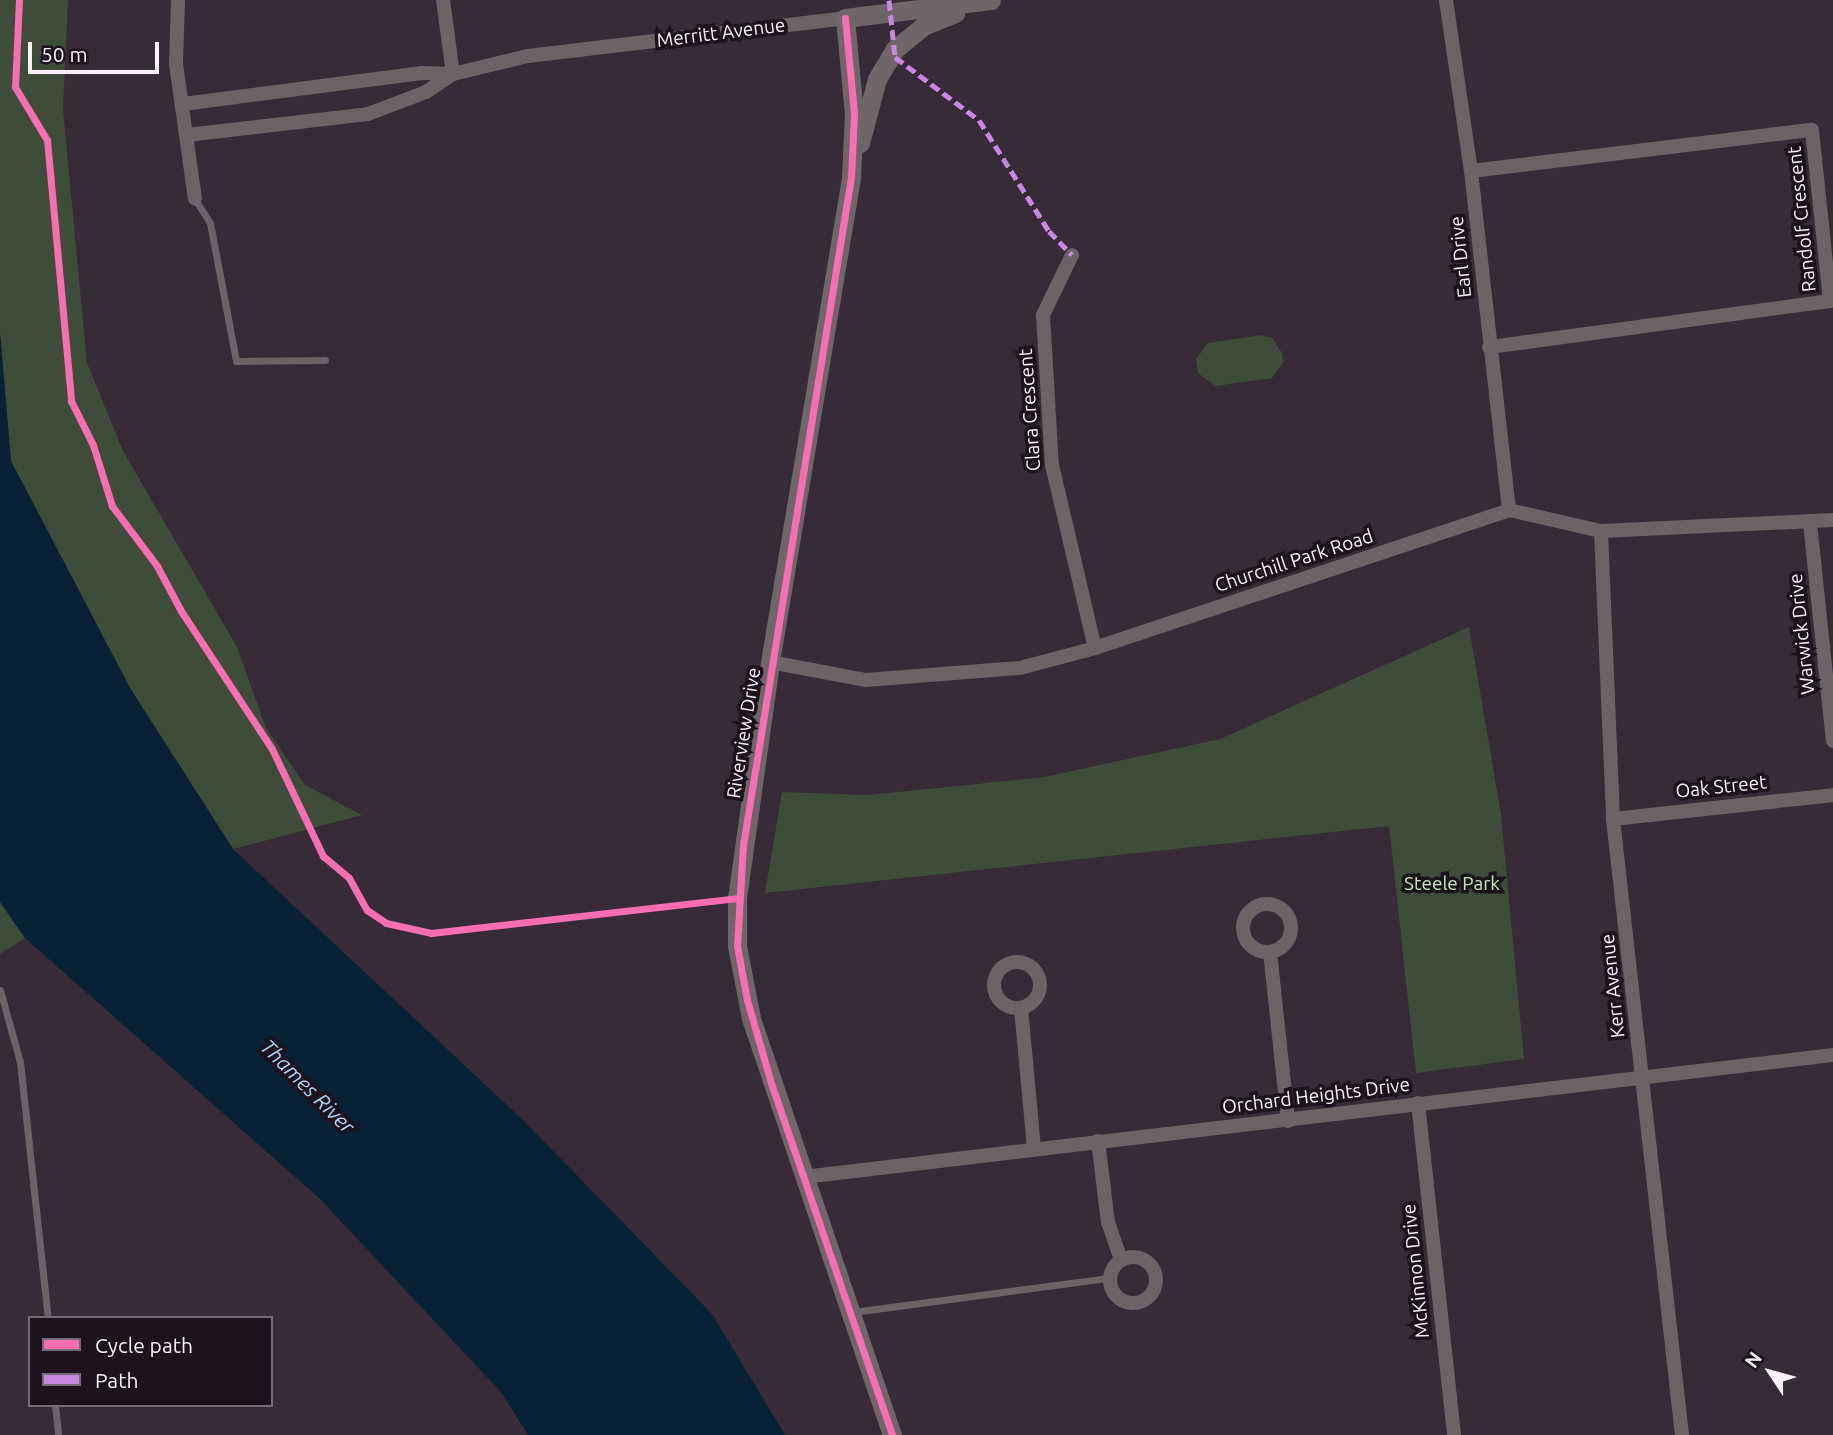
<!DOCTYPE html>
<style>
body{margin:0}
#map{position:relative;width:1833px;height:1435px;overflow:hidden;background:#362b36;font-family:Ubuntu,sans-serif}
div>[style]{position:absolute}
.green>*{inset:0;background:#3e4d39}
.water>*{inset:0;background:#082135}
.lane>*{height:7px;margin:-3.5px;padding:0 3.5px;transform-origin:3.5px;border-radius:3.5px;background:#6b6365}
.street>*{height:14px;margin:-7px;padding:0 7px;transform-origin:7px;border-radius:7px;background:#6b6365}
.street>.ring{margin:-7px;padding:0;box-sizing:content-box;background:none;border:14px solid #6b6365;border-radius:50%}
.secondary>*{height:19px;margin:-9.5px;padding:0 9.5px;transform-origin:9.5px;border-radius:9.5px;background:#6e6668}
.quiet>*{height:5px;margin-top:-2.5px;transform-origin:0;background:repeating-linear-gradient(90deg,#c787e3 0 10px,transparent 0 15px)}
.cycleway>*{height:7px;margin:-3.5px;padding:0 3.5px;transform-origin:3.5px;border-radius:3.5px;background:#f96db3}
span{translate:-50% -50%;white-space:nowrap;text-align:center;line-height:1.15;-webkit-text-stroke:7px #1c131c;paint-order:stroke}
.street-label{font-size:19px;color:#fbeffb}
.park-label{font-size:19px;color:#c3ebb6}
.water-label{font-size:21px;color:#aad4f8;font-style:italic}
.legend{position:absolute;left:28px;top:1316px;width:245px;height:91px;box-sizing:border-box;background:#1c131c;border:2px solid #756b75;margin:0;padding:9px 12px;list-style:none;font-size:21px;color:#fbeffb}
.legend li{display:flex;align-items:center;gap:14px;height:35px}
.legend b{width:35px;border:2px solid #756b75}
.north{position:absolute;left:1735px;top:1337px;width:70px;height:70px;-webkit-text-stroke:5px #1c131c;paint-order:stroke;rotate:306deg;font-size:19px;font-weight:700;line-height:28px;text-align:center;color:#fbeffb}
.north::after{content:'';display:block;margin:auto;width:24px;height:32px;background:#fbeffb;clip-path:polygon(50% 0,100% 100%,50% 72%,0 100%)}
.scale{position:absolute;left:28px;top:42px;width:131px;height:32px;box-sizing:border-box;border:4px solid #fbeffb;border-top:0;padding-left:9px;font-size:21px;line-height:24px;white-space:nowrap;color:#fbeffb;-webkit-text-stroke:5px #1c131c;paint-order:stroke}
</style>
<div id="map">
<div class="green">
<div style="clip-path:polygon(0 0,68px 0,63px 110px,87px 363px,123px 451px,237px 647px,266px 728px,305px 785px,362px 815px,233px 849px,130px 688px,11px 461px,0 333px)"></div>
<div style="clip-path:polygon(1261px 335px,1272px 338px,1282px 353px,1283px 363px,1272px 378px,1215px 386px,1198px 373px,1196px 359px,1208px 343px)"></div>
<div style="clip-path:polygon(1469px 627px,1501px 814px,1524px 1059px,1416px 1073px,1389px 826px,765px 893px,782px 792px,869px 795px,1044px 777px,1220px 739px)"></div>
<div style="clip-path:polygon(0 902px,25px 938px,0 954px)"></div>
</div>
<div class="water">
<div style="clip-path:polygon(0 333px,11px 461px,130px 688px,233px 849px,524px 1121px,712px 1314px,785px 1435px,528px 1435px,501px 1392px,319px 1198px,25px 938px,0 902px)"></div>
</div>
<div class="lane">
<div style="left:195px;top:199px;width:28px;rotate:58deg"></div>
<div style="left:210px;top:223px;width:140px;rotate:79.3deg"></div>
<div style="left:236px;top:361px;width:89px;rotate:-0.6deg"></div>
<div style="left:0;top:990px;width:75px;rotate:74.5deg"></div>
<div style="left:20px;top:1062px;width:258px;rotate:83.8deg"></div>
<div style="left:853px;top:1312px;width:258px;rotate:-7.6deg"></div>
<div style="left:55px;top:1405px;width:30px;rotate:84deg"></div>
</div>
<div class="street">
<div style="left:178px;top:0;width:64px;rotate:91.8deg"></div>
<div style="left:176px;top:64px;width:136px;rotate:82deg"></div>
<div style="left:443px;top:0;width:75px;rotate:82.3deg"></div>
<div style="left:1446px;top:0;width:173px;rotate:81.7deg"></div>
<div style="left:1471px;top:171px;width:341px;rotate:83.6deg"></div>
<div style="left:183px;top:104px;width:241px;rotate:-7.4deg"></div>
<div style="left:422px;top:73px;width:31px;rotate:2deg"></div>
<div style="left:453px;top:74px;width:77px;rotate:-13.5deg"></div>
<div style="left:528px;top:56px;width:319px;rotate:-6.8deg"></div>
<div style="left:187px;top:135px;width:182px;rotate:-6.6deg"></div>
<div style="left:368px;top:114px;width:62px;rotate:-20.8deg"></div>
<div style="left:426px;top:92px;width:32px;rotate:-34deg"></div>
<div style="left:1471px;top:171px;width:343px;rotate:-6.9deg"></div>
<div style="left:1812px;top:130px;width:172px;rotate:84deg"></div>
<div style="left:1830px;top:301px;width:344px;rotate:172.3deg"></div>
<div style="left:1072px;top:255px;width:67px;rotate:115.8deg"></div>
<div style="left:1043px;top:315px;width:150px;rotate:86.6deg"></div>
<div style="left:1052px;top:465px;width:188px;rotate:76.8deg"></div>
<div style="left:1810px;top:523px;width:219px;rotate:84deg"></div>
<div style="left:1601px;top:531px;width:288px;rotate:87.6deg"></div>
<div style="left:1613px;top:819px;width:620px;rotate:83.61deg"></div>
<div style="left:770px;top:662px;width:98px;rotate:10.6deg"></div>
<div style="left:866px;top:680px;width:154px;rotate:-4.5deg"></div>
<div style="left:1020px;top:668px;width:78px;rotate:-14.9deg"></div>
<div style="left:1095px;top:648px;width:436px;rotate:-18.4deg"></div>
<div style="left:1509px;top:510px;width:94px;rotate:12.9deg"></div>
<div style="left:1601px;top:531px;width:232px;rotate:-2.7deg"></div>
<div style="left:1613px;top:819px;width:221px;rotate:-6.2deg"></div>
<div class="ring" style="left:1243px;top:904px;width:34px;height:34px"></div>
<div style="left:1270px;top:952px;width:170px;rotate:83.9deg"></div>
<div class="ring" style="left:994px;top:962px;width:32px;height:32px"></div>
<div style="left:1021px;top:1008px;width:140px;rotate:84.7deg"></div>
<div style="left:1418px;top:1103px;width:334px;rotate:83.8deg"></div>
<div style="left:1098px;top:1141px;width:82px;rotate:83deg"></div>
<div style="left:1108px;top:1222px;width:40px;rotate:71.1deg"></div>
<div style="left:804px;top:1177px;width:1036px;rotate:-6.76deg"></div>
<div class="ring" style="left:1110px;top:1257px;width:32px;height:32px"></div>
</div>
<div class="secondary">
<div style="left:860px;top:143px;width:66px;rotate:-75.1deg"></div>
<div style="left:877px;top:79px;width:35px;rotate:-59deg"></div>
<div style="left:895px;top:49px;width:36px;rotate:-39deg"></div>
<div style="left:923px;top:26px;width:35px;rotate:-22deg"></div>
<div style="left:892px;top:1435px;width:440px;rotate:-108.7deg"></div>
<div style="left:751px;top:1018px;width:73px;rotate:-101deg"></div>
<div style="left:737px;top:946px;width:48px;rotate:-90deg"></div>
<div style="left:737px;top:898px;width:238px;rotate:-82deg"></div>
<div style="left:770px;top:662px;width:492px;rotate:-80.5deg"></div>
<div style="left:851px;top:177px;width:63px;rotate:-87.3deg"></div>
<div style="left:854px;top:114px;width:96px;rotate:-95.4deg"></div>
<div style="left:845px;top:18px;width:147px;rotate:-7deg"></div>
</div>
<div class="quiet">
<div style="left:889px;top:0;width:57px;rotate:84deg"></div>
<div style="left:895px;top:57px;width:105px;rotate:36.9deg"></div>
<div style="left:979px;top:120px;width:131px;rotate:57.8deg"></div>
<div style="left:1049px;top:231px;width:33px;rotate:46deg"></div>
</div>
<div class="cycleway">
<div style="left:19px;top:0;width:87px;rotate:92.6deg"></div>
<div style="left:15px;top:87px;width:62px;rotate:58.9deg"></div>
<div style="left:47px;top:140px;width:262px;rotate:84.7deg"></div>
<div style="left:71px;top:401px;width:49px;rotate:63.4deg"></div>
<div style="left:93px;top:445px;width:64px;rotate:72.7deg"></div>
<div style="left:112px;top:506px;width:75px;rotate:53.1deg"></div>
<div style="left:157px;top:566px;width:51px;rotate:61.9deg"></div>
<div style="left:181px;top:611px;width:165px;rotate:56.6deg"></div>
<div style="left:272px;top:749px;width:119px;rotate:64.5deg"></div>
<div style="left:323px;top:856px;width:34px;rotate:40deg"></div>
<div style="left:349px;top:878px;width:37px;rotate:61deg"></div>
<div style="left:367px;top:910px;width:23px;rotate:34deg"></div>
<div style="left:386px;top:923px;width:46px;rotate:12.5deg"></div>
<div style="left:431px;top:933px;width:308px;rotate:-6.5deg"></div>
<div style="left:845px;top:18px;width:96px;rotate:84.6deg"></div>
<div style="left:854px;top:114px;width:63px;rotate:92.7deg"></div>
<div style="left:851px;top:177px;width:677px;rotate:99.18deg"></div>
<div style="left:743px;top:845px;width:101px;rotate:93.4deg"></div>
<div style="left:737px;top:946px;width:55px;rotate:79.5deg"></div>
<div style="left:747px;top:1000px;width:86px;rotate:73.9deg"></div>
<div style="left:771px;top:1083px;width:372px;rotate:71deg"></div>
</div>
<div class="street-label">
<span style="left:721px;top:33px;rotate:-7deg">Merritt Avenue</span>
<span style="left:1802px;top:219px;rotate:-96deg">Randolf Crescent</span>
<span style="left:1461px;top:257px;rotate:-96deg">Earl Drive</span>
<span style="left:1030px;top:410px;rotate:-94deg">Clara Crescent</span>
<span style="left:1294px;top:561px;rotate:-18deg">Churchill Park Road</span>
<span style="left:1802px;top:634px;rotate:-96deg">Warwick Drive</span>
<span style="left:744px;top:733px;rotate:-81deg">Riverview Drive</span>
<span style="left:1721px;top:787px;rotate:-6deg">Oak Street</span>
<span style="left:1613px;top:986px;rotate:-96deg">Kerr Avenue</span>
<span style="left:1316px;top:1096px;rotate:-7deg">Orchard Heights Drive</span>
<span style="left:1416px;top:1271px;rotate:-96deg">McKinnon Drive</span>
</div>
<div class="park-label">
<span style="left:1452px;top:884px">Steele Park</span>
</div>
<div class="water-label">
<span style="left:308px;top:1086px;rotate:45deg">Thames River</span>
</div>
<ul class="legend">
<li><b style="height:9px;background:#f96db3"></b>Cycle path</li>
<li><b style="height:9px;background:#c787e3"></b>Path</li>
</ul>
<div class="north">N</div>
<div class="scale">50 m</div>
</div>
